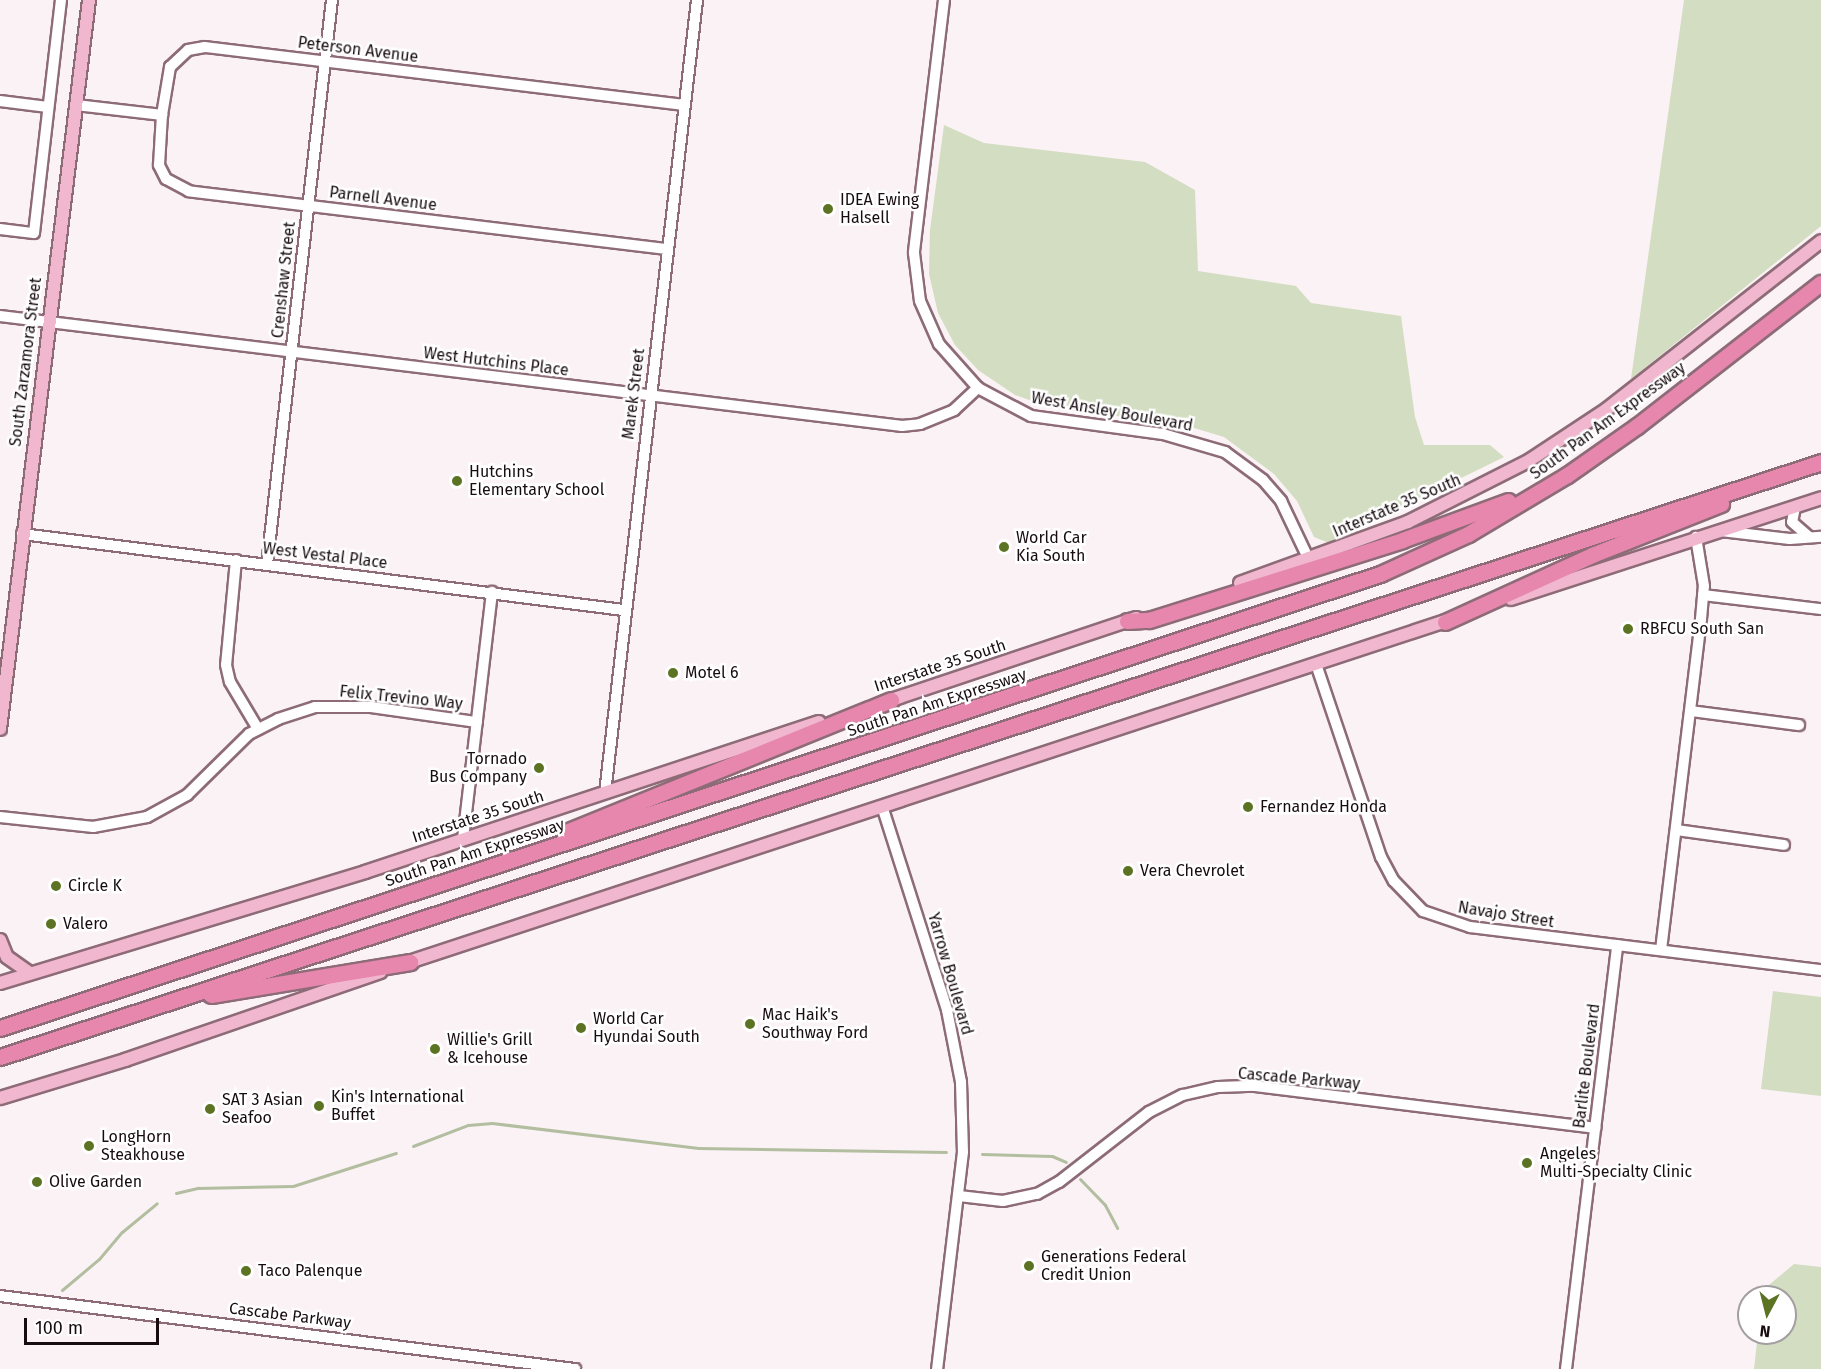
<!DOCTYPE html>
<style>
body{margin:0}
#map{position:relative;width:1821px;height:1369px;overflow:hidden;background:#fbf2f5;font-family:"Fira Sans",sans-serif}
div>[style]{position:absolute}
.green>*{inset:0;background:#d3ddc1}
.stream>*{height:3px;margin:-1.5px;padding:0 1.5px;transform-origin:1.5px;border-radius:1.5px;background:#b3bea0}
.roads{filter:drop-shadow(2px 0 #8d6b77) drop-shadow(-2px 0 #8d6b77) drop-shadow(0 2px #8d6b77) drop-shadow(0 -2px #8d6b77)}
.minor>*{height:10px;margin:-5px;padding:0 5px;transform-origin:5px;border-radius:5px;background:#fff}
.major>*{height:12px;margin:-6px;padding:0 6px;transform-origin:6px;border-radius:6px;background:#f1b7ce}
.highway>*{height:15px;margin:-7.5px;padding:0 7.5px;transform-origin:7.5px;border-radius:7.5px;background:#e787ae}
.dots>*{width:16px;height:16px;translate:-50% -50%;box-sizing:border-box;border:3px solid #fff;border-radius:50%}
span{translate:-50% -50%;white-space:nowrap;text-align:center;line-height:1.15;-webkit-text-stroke:5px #fff;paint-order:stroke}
.street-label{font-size:16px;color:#180c11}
.poi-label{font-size:16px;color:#180c11}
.left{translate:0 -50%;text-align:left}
.right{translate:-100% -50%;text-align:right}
.north{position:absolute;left:1737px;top:1285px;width:60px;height:60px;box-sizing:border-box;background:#fff;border:2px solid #a39ea0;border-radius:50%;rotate:187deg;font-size:16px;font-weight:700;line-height:24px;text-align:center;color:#180c11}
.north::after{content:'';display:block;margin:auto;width:21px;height:27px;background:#5d7324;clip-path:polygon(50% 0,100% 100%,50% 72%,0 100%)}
.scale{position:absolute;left:24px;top:1318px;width:135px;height:27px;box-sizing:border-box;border:3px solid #180c11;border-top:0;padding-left:8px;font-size:18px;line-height:21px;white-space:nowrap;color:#180c11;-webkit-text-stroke:4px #fff;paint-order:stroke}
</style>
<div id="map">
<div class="green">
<div style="clip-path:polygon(1684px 0,1821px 0,1821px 226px,1631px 379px)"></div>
<div style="clip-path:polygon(944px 125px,984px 143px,1145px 162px,1195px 190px,1198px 271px,1296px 286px,1311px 303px,1401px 316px,1415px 417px,1424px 445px,1490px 445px,1504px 457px,1329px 543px,1314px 537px,1297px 501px,1274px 474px,1224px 437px,1181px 424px,1052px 408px,1015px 395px,978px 370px,955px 345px,938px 313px,929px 274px,930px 230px)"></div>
<div style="clip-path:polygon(1773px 991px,1821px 997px,1821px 1096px,1761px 1089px)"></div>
<div style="clip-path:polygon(1794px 1264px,1821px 1267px,1821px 1369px,1754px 1369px,1758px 1333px,1785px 1333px,1785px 1297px,1762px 1297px,1763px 1290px)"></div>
</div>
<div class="stream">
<div style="left:413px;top:1146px;width:59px;rotate:-20.9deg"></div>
<div style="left:468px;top:1125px;width:24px;rotate:-5deg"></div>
<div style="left:492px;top:1123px;width:208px;rotate:6.9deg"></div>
<div style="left:698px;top:1148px;width:248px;rotate:0.9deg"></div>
<div style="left:982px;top:1154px;width:70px;rotate:1.6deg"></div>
<div style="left:1052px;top:1156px;width:15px;rotate:23deg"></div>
<div style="left:1080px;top:1179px;width:36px;rotate:46deg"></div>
<div style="left:1105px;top:1205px;width:26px;rotate:62deg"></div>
<div style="left:176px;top:1193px;width:23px;rotate:-13deg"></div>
<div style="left:198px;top:1188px;width:95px;rotate:-1.2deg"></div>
<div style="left:293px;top:1186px;width:108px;rotate:-17.8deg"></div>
<div style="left:62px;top:1290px;width:48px;rotate:-40deg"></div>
<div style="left:99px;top:1259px;width:35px;rotate:-50deg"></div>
<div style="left:122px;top:1232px;width:45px;rotate:-39.6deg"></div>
</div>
<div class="roads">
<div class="minor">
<div style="left:944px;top:0;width:255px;rotate:96.8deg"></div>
<div style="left:914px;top:253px;width:48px;rotate:82.9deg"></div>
<div style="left:920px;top:301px;width:47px;rotate:66.2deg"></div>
<div style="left:939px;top:344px;width:59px;rotate:48.4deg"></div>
<div style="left:978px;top:388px;width:60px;rotate:27.8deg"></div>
<div style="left:1031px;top:416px;width:133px;rotate:7.8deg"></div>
<div style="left:1163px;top:434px;width:65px;rotate:16.2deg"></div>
<div style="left:1225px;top:452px;width:47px;rotate:36.4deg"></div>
<div style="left:1263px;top:480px;width:28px;rotate:49deg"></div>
<div style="left:1281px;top:501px;width:65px;rotate:64.6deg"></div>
<div style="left:0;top:101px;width:48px;rotate:7.1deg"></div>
<div style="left:76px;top:105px;width:87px;rotate:6.6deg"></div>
<div style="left:0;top:229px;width:34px;rotate:7deg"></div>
<div style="left:34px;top:233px;width:235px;rotate:-83.4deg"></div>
<div style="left:666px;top:249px;width:481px;rotate:-173.1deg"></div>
<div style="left:189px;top:191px;width:26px;rotate:-152deg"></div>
<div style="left:166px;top:179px;width:16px;rotate:-117deg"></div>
<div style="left:159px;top:165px;width:50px;rotate:-86.6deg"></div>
<div style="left:162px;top:115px;width:49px;rotate:-80.5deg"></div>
<div style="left:170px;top:67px;width:25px;rotate:-43deg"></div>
<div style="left:188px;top:50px;width:17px;rotate:-10deg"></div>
<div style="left:205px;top:47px;width:482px;rotate:6.9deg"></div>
<div style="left:0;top:316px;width:909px;rotate:6.95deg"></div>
<div style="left:902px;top:426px;width:18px;rotate:-6deg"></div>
<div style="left:920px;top:424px;width:37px;rotate:-22deg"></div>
<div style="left:954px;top:410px;width:33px;rotate:-43deg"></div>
<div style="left:1795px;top:507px;width:15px;rotate:101deg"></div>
<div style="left:1792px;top:522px;width:21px;rotate:41deg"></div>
<div style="left:1721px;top:531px;width:69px;rotate:6.6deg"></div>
<div style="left:1790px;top:539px;width:31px;rotate:-4deg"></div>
<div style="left:22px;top:534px;width:607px;rotate:7.2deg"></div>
<div style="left:236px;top:560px;width:105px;rotate:95.4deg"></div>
<div style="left:226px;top:665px;width:17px;rotate:77deg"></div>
<div style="left:230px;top:682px;width:55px;rotate:59.2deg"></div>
<div style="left:267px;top:564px;width:568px;rotate:-83.43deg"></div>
<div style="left:1703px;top:595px;width:119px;rotate:6.8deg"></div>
<div style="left:1316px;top:664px;width:204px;rotate:71.4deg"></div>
<div style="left:1381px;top:857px;width:27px;rotate:62deg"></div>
<div style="left:1394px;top:881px;width:42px;rotate:46deg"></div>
<div style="left:1423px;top:911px;width:50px;rotate:18.8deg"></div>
<div style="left:1470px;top:927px;width:354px;rotate:7deg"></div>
<div style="left:1691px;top:711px;width:109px;rotate:7.4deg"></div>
<div style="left:605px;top:793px;width:798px;rotate:-83.38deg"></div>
<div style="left:882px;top:806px;width:214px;rotate:72.3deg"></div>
<div style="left:947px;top:1010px;width:73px;rotate:79deg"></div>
<div style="left:961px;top:1082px;width:70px;rotate:88.4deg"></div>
<div style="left:963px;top:1152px;width:219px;rotate:96.8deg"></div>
<div style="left:0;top:817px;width:94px;rotate:6.1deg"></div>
<div style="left:93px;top:827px;width:55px;rotate:-10.5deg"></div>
<div style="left:147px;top:817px;width:46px;rotate:-28.8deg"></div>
<div style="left:187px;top:795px;width:87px;rotate:-44.5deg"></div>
<div style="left:249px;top:734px;width:33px;rotate:-27deg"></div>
<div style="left:278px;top:719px;width:39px;rotate:-18deg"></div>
<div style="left:315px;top:707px;width:56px"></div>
<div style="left:371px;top:707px;width:107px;rotate:8.1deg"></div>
<div style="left:1676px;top:830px;width:109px;rotate:7.9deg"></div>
<div style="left:463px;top:839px;width:249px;rotate:-83.3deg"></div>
<div style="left:1661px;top:950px;width:333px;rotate:-83.1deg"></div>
<div style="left:1701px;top:619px;width:33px;rotate:-85deg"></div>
<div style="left:1704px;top:586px;width:50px;rotate:-99.3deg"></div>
<div style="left:959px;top:1196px;width:44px;rotate:6.5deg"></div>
<div style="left:1003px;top:1201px;width:35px;rotate:-12deg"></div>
<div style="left:1037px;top:1194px;width:25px;rotate:-29deg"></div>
<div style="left:1059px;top:1182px;width:114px;rotate:-37.9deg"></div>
<div style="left:1149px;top:1112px;width:38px;rotate:-27deg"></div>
<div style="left:1183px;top:1095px;width:36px;rotate:-13deg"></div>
<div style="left:1218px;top:1087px;width:36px;rotate:-2deg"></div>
<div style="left:1254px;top:1086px;width:344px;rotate:7deg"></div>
<div style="left:0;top:1296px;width:580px;rotate:7.24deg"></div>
<div style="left:1566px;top:1369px;width:427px;rotate:-83.1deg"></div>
</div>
<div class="major">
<div style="left:1240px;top:583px;width:179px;rotate:-20deg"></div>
<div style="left:1408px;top:522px;width:137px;rotate:-26.9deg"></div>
<div style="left:1530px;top:460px;width:92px;rotate:-33.5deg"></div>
<div style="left:1607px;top:409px;width:272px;rotate:-38.1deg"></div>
<div style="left:1511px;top:599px;width:326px;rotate:-18deg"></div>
<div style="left:885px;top:702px;width:265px;rotate:-18.5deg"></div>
<div style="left:0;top:729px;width:734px;rotate:-83.04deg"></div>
<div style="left:0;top:940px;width:18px;rotate:68deg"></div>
<div style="left:7px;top:957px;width:28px;rotate:35deg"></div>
<div style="left:403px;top:964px;width:1104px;rotate:-18.21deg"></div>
<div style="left:0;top:983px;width:382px;rotate:-16.9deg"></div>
<div style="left:365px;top:872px;width:478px;rotate:-18.3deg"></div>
<div style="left:0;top:1098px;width:131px;rotate:-16.9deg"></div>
<div style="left:125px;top:1060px;width:270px;rotate:-19deg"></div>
</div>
<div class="highway">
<div style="left:1127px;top:621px;width:22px;rotate:-3deg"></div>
<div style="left:1149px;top:620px;width:265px;rotate:-17.5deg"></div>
<div style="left:1402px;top:540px;width:113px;rotate:-20.2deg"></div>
<div style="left:1445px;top:622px;width:162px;rotate:-24.5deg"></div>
<div style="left:1592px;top:555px;width:139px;rotate:-21.6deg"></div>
<div style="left:566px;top:832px;width:351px;rotate:-22.1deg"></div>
<div style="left:211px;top:995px;width:202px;rotate:-9.4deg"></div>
<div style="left:0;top:1028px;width:1453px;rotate:-18.21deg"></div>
<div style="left:1380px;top:574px;width:97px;rotate:-24.4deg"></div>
<div style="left:1468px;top:534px;width:115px;rotate:-30.8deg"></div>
<div style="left:1567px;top:475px;width:85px;rotate:-35deg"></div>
<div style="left:1637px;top:426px;width:233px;rotate:-37.9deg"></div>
<div style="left:0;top:1057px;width:1916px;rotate:-18.09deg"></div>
</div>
</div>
<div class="dots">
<div style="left:828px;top:209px;background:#5d7324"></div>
<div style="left:457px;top:481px;background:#5d7324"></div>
<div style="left:1004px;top:547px;background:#5d7324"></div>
<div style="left:1628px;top:629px;background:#5d7324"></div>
<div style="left:673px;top:673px;background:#5d7324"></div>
<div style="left:539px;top:768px;background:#5d7324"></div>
<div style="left:1248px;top:807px;background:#5d7324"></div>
<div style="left:1128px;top:871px;background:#5d7324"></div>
<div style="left:56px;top:886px;background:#5d7324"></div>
<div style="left:51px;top:924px;background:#5d7324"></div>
<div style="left:750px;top:1024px;background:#5d7324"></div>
<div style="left:581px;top:1028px;background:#5d7324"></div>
<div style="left:435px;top:1049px;background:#5d7324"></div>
<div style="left:319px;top:1106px;background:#5d7324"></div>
<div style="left:210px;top:1109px;background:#5d7324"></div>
<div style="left:89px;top:1146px;background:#5d7324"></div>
<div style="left:1527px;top:1163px;background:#5d7324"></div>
<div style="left:37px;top:1182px;background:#5d7324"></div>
<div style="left:1029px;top:1266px;background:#5d7324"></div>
<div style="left:246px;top:1271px;background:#5d7324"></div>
</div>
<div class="street-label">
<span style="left:358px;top:50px;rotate:7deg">Peterson Avenue</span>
<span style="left:383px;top:199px;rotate:7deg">Parnell Avenue</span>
<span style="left:284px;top:280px;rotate:-84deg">Crenshaw Street</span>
<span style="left:26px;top:362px;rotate:-83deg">South Zarzamora Street</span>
<span style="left:496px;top:362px;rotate:7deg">West Hutchins Place</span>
<span style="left:634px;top:394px;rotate:-83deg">Marek Street</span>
<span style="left:1112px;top:412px;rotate:10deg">West Ansley Boulevard</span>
<span style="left:1608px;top:421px;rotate:-36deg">South Pan Am Expressway</span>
<span style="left:1397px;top:506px;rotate:-23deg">Interstate 35 South</span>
<span style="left:325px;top:556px;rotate:7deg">West Vestal Place</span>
<span style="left:940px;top:666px;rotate:-18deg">Interstate 35 South</span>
<span style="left:401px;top:698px;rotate:6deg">Felix Trevino Way</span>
<span style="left:937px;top:703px;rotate:-18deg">South Pan Am Expressway</span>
<span style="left:478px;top:817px;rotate:-18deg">Interstate 35 South</span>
<span style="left:475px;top:853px;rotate:-18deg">South Pan Am Expressway</span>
<span style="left:1506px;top:915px;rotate:9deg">Navajo Street</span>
<span style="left:950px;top:974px;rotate:74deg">Yarrow Boulevard</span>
<span style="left:1587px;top:1066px;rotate:-83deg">Barlite Boulevard</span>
<span style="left:1299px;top:1079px;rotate:5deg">Cascade Parkway</span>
<span style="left:290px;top:1316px;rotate:7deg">Cascabe Parkway</span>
</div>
<div class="poi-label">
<span class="left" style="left:840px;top:209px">IDEA Ewing<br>Halsell</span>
<span class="left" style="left:469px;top:481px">Hutchins<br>Elementary School</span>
<span class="left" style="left:1016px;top:547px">World Car<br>Kia South</span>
<span class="left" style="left:1640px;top:629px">RBFCU South San</span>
<span class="left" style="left:685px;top:673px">Motel 6</span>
<span class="right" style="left:527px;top:768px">Tornado<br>Bus Company</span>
<span class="left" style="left:1260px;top:807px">Fernandez Honda</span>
<span class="left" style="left:1140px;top:871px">Vera Chevrolet</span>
<span class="left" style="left:68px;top:886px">Circle K</span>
<span class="left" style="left:63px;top:924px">Valero</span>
<span class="left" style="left:762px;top:1024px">Mac Haik's<br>Southway Ford</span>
<span class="left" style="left:593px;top:1028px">World Car<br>Hyundai South</span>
<span class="left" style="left:447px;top:1049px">Willie's Grill<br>&amp; Icehouse</span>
<span class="left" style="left:331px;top:1106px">Kin's International<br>Buffet</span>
<span class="left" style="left:222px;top:1109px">SAT 3 Asian<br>Seafoo</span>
<span class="left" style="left:101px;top:1146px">LongHorn<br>Steakhouse</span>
<span class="left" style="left:1540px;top:1163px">Angeles<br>Multi-Specialty Clinic</span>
<span class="left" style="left:49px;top:1182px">Olive Garden</span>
<span class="left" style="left:1041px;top:1266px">Generations Federal<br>Credit Union</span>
<span class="left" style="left:258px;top:1271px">Taco Palenque</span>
</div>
<div class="north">N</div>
<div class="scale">100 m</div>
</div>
